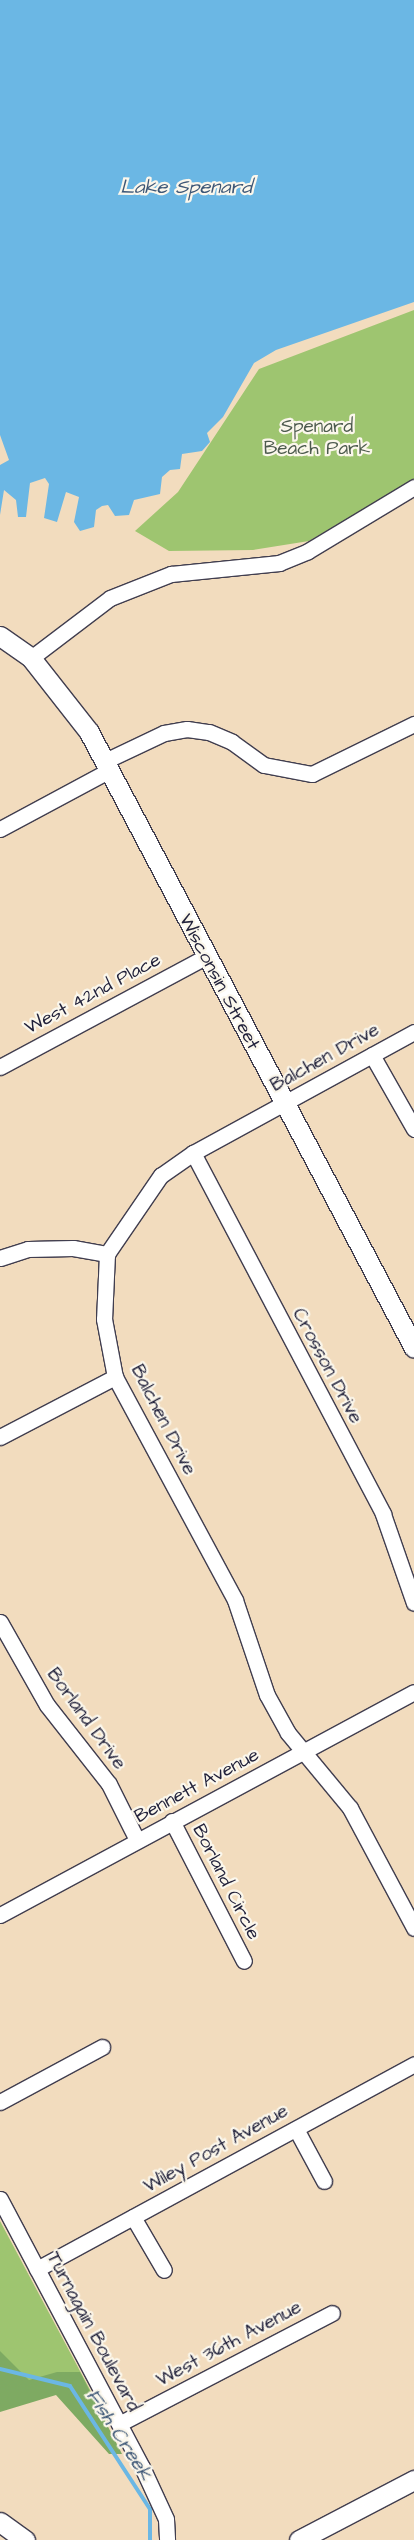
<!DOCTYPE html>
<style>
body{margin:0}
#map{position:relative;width:414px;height:2540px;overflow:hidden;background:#f2dcbe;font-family:"Architects Daughter",sans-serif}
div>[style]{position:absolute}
.green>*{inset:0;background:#9ec570}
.forest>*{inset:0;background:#7eaa62}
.water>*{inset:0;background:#6bb7e4}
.stream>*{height:4px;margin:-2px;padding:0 2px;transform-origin:2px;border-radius:2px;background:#6bb7e4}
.roads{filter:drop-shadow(1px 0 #413e4f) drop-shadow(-1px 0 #413e4f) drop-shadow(0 1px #413e4f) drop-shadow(0 -1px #413e4f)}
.minor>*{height:15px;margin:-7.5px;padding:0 7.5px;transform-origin:7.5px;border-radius:7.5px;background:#fff}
.tertiary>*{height:19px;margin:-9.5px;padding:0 9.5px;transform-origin:9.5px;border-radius:9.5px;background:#fff}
span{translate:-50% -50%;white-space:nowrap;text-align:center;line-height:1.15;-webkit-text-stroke:4.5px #fbf7ec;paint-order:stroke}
.park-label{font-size:19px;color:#4d5b4e}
.street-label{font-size:19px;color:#22223b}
.water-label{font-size:20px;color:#3c5676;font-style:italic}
</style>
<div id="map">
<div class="green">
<div style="clip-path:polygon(414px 310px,414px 480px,309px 541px,253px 550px,169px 551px,135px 531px,178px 492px,259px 369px)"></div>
<div style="clip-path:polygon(0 2221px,96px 2401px,75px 2409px,52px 2389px,0 2380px)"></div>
</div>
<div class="forest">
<div style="clip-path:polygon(0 2351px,29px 2380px,57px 2372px,80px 2372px,122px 2454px,109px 2454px,56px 2395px,0 2412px)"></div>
</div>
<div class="water">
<div style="clip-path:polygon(0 0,414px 0,414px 302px,276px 350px,254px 363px,223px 417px,207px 433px,210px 442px,202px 451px,182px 454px,180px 469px,170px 470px,162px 477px,160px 494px,134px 500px,129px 515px,115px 516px,108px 505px,102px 506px,96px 510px,94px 527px,80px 531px,74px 522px,79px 497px,66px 492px,57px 522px,44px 518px,49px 484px,45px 478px,30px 483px,26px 517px,18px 517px,16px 500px,4px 490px,0 515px,0 465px,9px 460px,0 435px)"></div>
</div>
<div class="stream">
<div style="left:0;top:2369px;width:72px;rotate:13.7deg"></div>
<div style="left:70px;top:2386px;width:147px;rotate:57deg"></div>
<div style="left:150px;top:2509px;width:31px;rotate:90deg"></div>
</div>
<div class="roads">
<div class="minor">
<div style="left:31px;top:658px;width:99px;rotate:-37.2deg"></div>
<div style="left:110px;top:598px;width:66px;rotate:-21.5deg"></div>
<div style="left:171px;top:574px;width:109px;rotate:-5.8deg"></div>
<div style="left:279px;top:563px;width:31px;rotate:-22deg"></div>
<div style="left:308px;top:551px;width:124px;rotate:-31.1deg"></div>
<div style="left:105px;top:761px;width:65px;rotate:-25.4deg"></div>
<div style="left:164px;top:733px;width:23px;rotate:-10deg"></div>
<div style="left:187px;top:729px;width:22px;rotate:8deg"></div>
<div style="left:209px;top:732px;width:25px;rotate:23deg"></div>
<div style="left:232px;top:742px;width:39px;rotate:36deg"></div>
<div style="left:264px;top:765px;width:49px;rotate:10.6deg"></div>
<div style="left:312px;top:774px;width:114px;rotate:-26.1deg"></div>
<div style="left:0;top:829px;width:125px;rotate:-28.2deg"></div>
<div style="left:414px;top:1032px;width:252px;rotate:151.3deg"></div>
<div style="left:193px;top:1153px;width:39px;rotate:145deg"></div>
<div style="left:161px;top:1175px;width:96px;rotate:124.4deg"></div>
<div style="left:107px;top:1254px;width:65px;rotate:92.6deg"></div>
<div style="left:104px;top:1319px;width:59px;rotate:79.3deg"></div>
<div style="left:115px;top:1377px;width:253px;rotate:61.7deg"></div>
<div style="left:235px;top:1600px;width:100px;rotate:71.4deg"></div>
<div style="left:267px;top:1695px;width:43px;rotate:61.1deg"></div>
<div style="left:288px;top:1733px;width:97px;rotate:50.4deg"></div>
<div style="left:350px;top:1808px;width:136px;rotate:61.9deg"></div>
<div style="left:372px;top:1055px;width:85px;rotate:60.4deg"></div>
<div style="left:0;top:1067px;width:233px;rotate:-28.2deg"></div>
<div style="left:193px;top:1153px;width:408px;rotate:62.2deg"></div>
<div style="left:383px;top:1514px;width:94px;rotate:70.8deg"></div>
<div style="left:0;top:1258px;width:29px;rotate:-18deg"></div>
<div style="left:28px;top:1249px;width:45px;rotate:-1.3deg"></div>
<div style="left:73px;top:1248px;width:35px;rotate:10deg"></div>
<div style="left:0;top:1437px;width:130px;rotate:-27.6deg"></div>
<div style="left:0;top:1622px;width:95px;rotate:60.5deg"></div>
<div style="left:47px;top:1705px;width:100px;rotate:51.9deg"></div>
<div style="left:109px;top:1784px;width:63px;rotate:63.4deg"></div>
<div style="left:172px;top:1821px;width:157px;rotate:62.8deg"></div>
<div style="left:0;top:1915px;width:470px;rotate:-28.3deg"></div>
<div style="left:0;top:2102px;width:116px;rotate:-28.3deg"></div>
<div style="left:296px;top:2129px;width:59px;rotate:61.7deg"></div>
<div style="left:0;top:2199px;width:303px;rotate:62.1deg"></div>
<div style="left:142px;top:2467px;width:57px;rotate:65.2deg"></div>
<div style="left:166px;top:2519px;width:21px;rotate:87deg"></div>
<div style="left:133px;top:2217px;width:61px;rotate:59.7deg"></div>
<div style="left:37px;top:2269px;width:429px;rotate:-28.5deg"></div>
<div style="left:119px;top:2424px;width:240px;rotate:-27.5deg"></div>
</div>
<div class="tertiary">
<div style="left:0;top:636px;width:38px;rotate:35deg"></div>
<div style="left:31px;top:658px;width:94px;rotate:51.9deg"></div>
<div style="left:89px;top:732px;width:696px;rotate:62.18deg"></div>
<div style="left:0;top:2522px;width:31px;rotate:36deg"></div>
<div style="left:299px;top:2540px;width:130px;rotate:-27.6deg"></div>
</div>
</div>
<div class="park-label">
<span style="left:317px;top:438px">Spenard<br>Beach Park</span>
</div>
<div class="street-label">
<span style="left:219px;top:982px;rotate:62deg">Wisconsin Street</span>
<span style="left:93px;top:994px;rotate:-28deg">West 42nd Place</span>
<span style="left:325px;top:1058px;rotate:-29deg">Balchen Drive</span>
<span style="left:327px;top:1366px;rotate:62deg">Crosson Drive</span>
<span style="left:163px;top:1420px;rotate:63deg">Balchen Drive</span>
<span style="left:86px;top:1719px;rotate:54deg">Borland Drive</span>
<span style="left:197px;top:1786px;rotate:-28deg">Bennett Avenue</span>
<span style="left:226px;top:1882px;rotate:63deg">Borland Circle</span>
<span style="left:216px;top:2149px;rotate:-29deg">Wiley Post Avenue</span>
<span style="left:93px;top:2332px;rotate:62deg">Turnagain Boulevard</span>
<span style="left:229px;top:2344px;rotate:-28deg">West 36th Avenue</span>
</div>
<div class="water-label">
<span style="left:186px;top:187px">Lake Spenard</span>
<span style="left:119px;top:2435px;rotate:57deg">Fish Creek</span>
</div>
</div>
